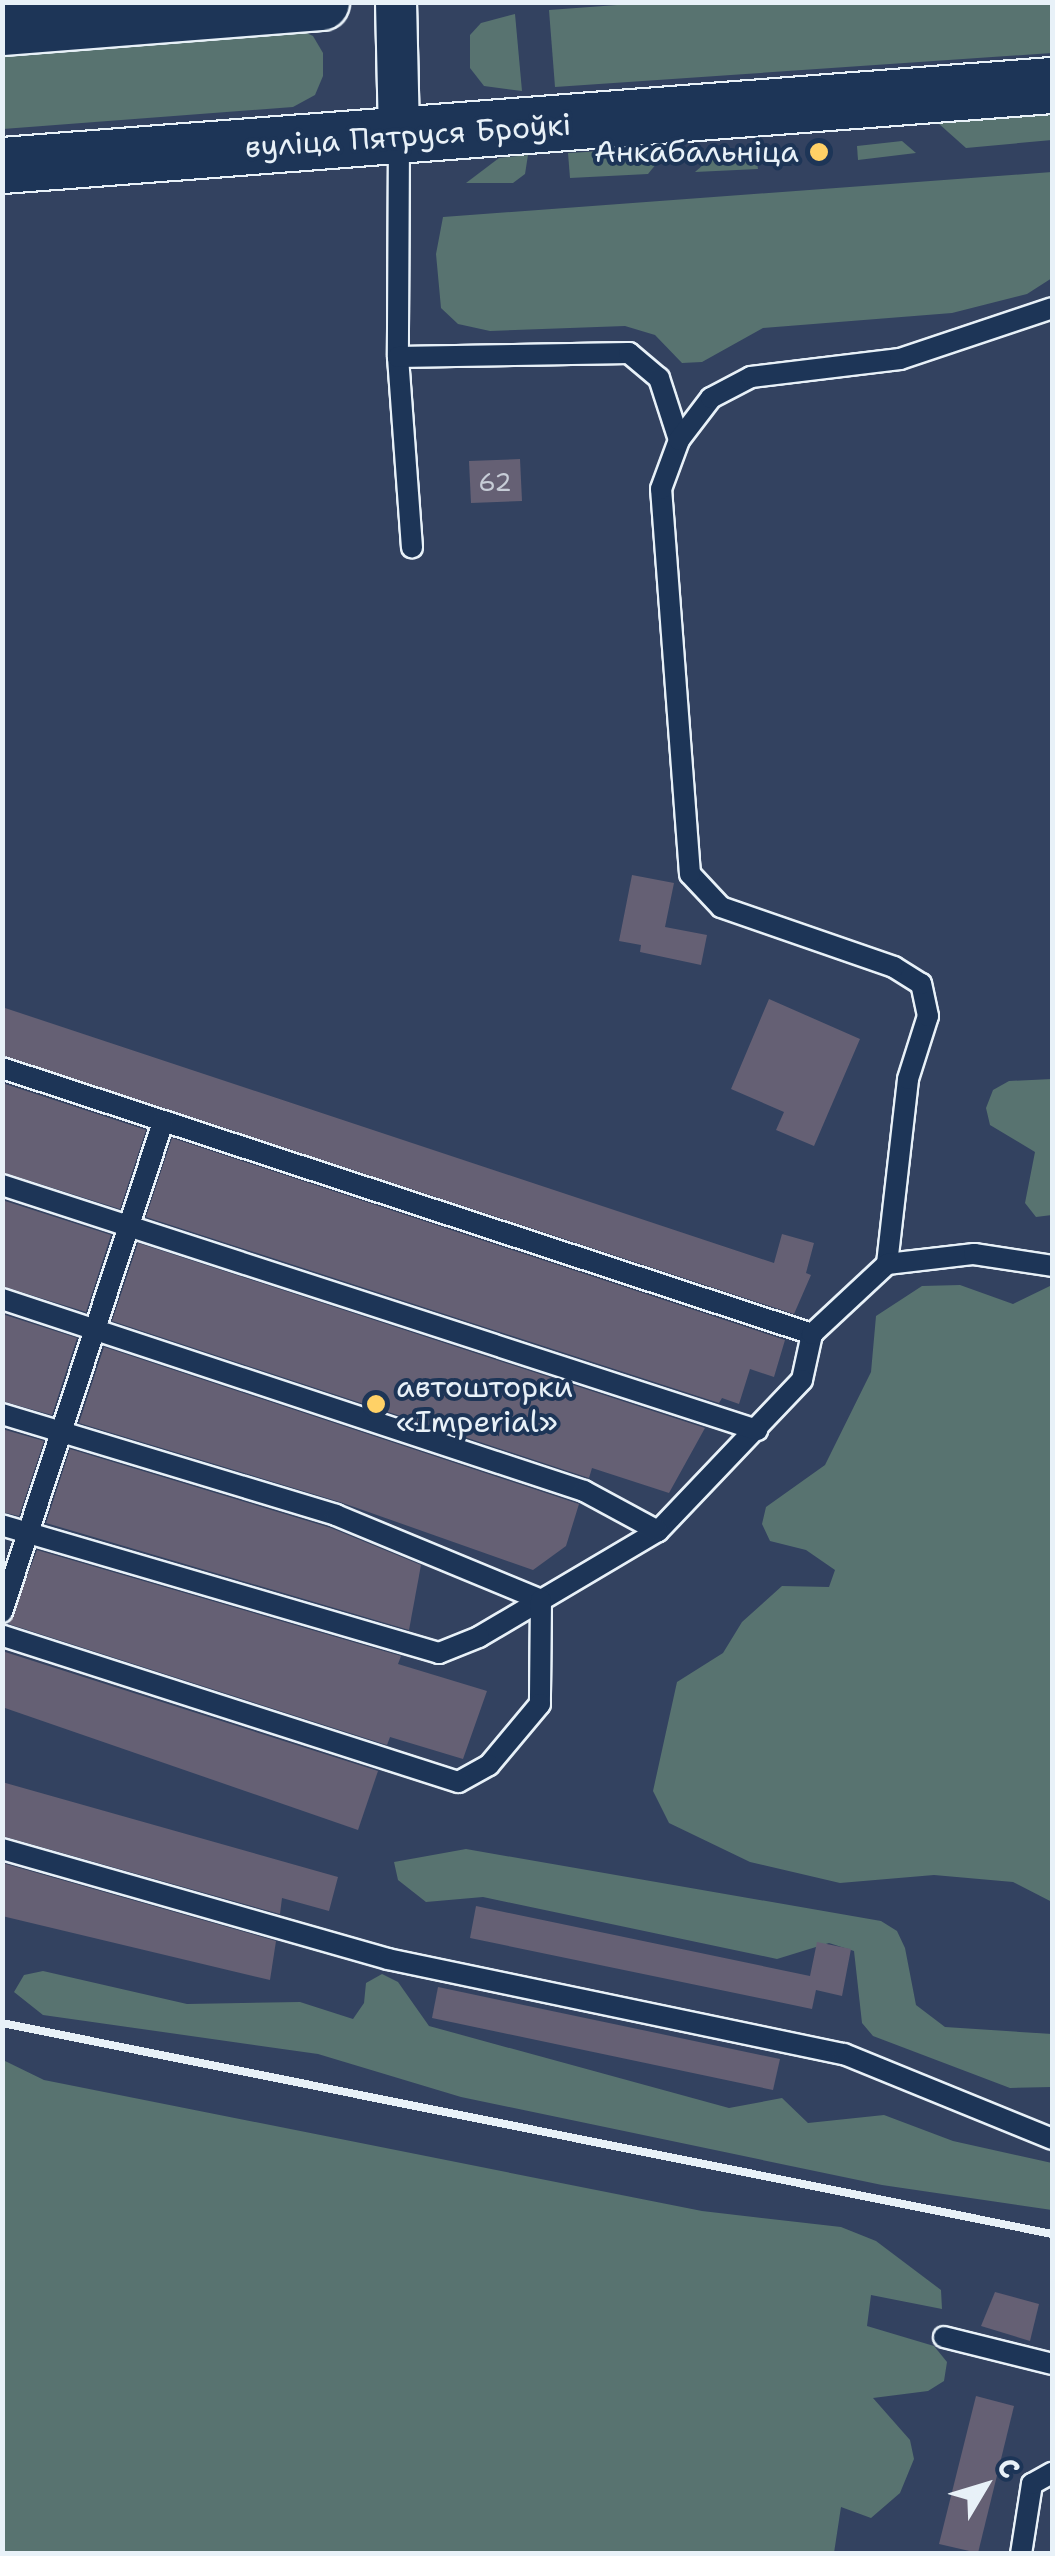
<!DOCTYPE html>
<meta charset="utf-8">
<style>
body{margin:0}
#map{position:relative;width:1055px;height:2556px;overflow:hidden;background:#334260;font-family:"Shantell Sans",sans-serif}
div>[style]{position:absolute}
.green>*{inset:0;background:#587370}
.building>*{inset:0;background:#656074}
.roads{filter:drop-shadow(2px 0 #e8f1f8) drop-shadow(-2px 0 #e8f1f8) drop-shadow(0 2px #e8f1f8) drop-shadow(0 -2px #e8f1f8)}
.service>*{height:20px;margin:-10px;padding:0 10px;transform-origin:10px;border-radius:10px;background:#1d3557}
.minor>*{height:40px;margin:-20px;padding:0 20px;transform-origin:20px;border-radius:20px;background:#1d3557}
.secondary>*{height:55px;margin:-27.5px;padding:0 27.5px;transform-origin:27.5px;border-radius:27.5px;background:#1d3557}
.rail>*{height:8px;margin:-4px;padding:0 4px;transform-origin:4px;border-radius:4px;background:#e8f1f8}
.dots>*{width:28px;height:28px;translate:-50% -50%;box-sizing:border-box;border:5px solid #1d3557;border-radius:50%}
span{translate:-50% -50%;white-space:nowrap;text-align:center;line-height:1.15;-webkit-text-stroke:8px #1d3557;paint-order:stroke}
.number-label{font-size:25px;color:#c7cdd7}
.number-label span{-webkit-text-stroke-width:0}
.street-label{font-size:30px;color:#e8f1f8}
.poi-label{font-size:30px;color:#e8f1f8}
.right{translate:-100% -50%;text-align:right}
.left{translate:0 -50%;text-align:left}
.frame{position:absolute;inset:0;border:5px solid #e8f1f8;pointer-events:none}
.north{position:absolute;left:935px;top:2436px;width:100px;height:100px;-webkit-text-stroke:8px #1d3557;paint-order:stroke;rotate:52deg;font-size:28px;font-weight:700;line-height:40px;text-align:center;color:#e8f1f8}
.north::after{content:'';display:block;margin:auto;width:35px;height:45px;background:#e8f1f8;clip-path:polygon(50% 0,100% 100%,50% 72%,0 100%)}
</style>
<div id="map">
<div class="green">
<div style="clip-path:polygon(644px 3px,1052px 3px,1052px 53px,555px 87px,549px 10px)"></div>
<div style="clip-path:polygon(515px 14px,522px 91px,484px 86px,470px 68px,470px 35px,481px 23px)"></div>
<div style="clip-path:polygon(294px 27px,313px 36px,323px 53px,323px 76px,315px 95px,293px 107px,3px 129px,3px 49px)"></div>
<div style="clip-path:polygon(1052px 103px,1052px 140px,966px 148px,938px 123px)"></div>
<div style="clip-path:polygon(902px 141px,916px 153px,858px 160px,857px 146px)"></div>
<div style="clip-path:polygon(670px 147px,648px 174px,570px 178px,568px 153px)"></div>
<div style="clip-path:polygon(528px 155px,525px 174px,513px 183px,466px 183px,499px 158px)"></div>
<div style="clip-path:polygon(712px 157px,756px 157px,758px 169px,695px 172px)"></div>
<div style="clip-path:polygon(1052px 172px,1052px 278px,1027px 294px,952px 313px,763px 328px,702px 362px,682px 363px,655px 335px,625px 326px,490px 331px,458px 324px,441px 308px,436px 254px,443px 217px)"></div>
<div style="clip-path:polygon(1052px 1079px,1052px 1215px,1036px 1217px,1025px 1203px,1035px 1152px,990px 1125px,986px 1108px,993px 1090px,1009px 1081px)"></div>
<div style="clip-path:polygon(960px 1285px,1013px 1304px,1052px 1285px,1052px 1902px,1013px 1882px,934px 1875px,840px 1883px,750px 1862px,669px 1823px,653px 1791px,677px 1682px,723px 1653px,742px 1622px,782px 1586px,829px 1587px,835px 1570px,806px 1550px,770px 1541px,762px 1524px,766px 1507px,825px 1465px,871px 1372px,876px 1316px,922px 1286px)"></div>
<div style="clip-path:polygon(466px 1849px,881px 1921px,897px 1931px,905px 1948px,916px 2005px,945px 2027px,1052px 2034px,1052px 2087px,1010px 2088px,873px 2036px,862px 2023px,854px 1951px,829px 1943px,777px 1959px,483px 1897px,426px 1902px,398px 1880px,394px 1862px)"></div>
<div style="clip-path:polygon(43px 1971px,187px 2004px,300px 2002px,353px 2019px,364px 2003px,366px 1983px,382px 1974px,398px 1982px,429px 2026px,729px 2108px,782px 2098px,808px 2123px,884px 2115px,953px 2141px,1052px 2163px,1052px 2210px,882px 2185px,461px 2097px,318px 2054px,43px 2015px,14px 1992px,24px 1975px)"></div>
<div style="clip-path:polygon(3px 2060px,44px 2080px,702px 2211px,841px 2227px,876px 2241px,941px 2290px,942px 2309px,871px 2295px,867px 2326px,934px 2346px,947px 2362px,944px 2381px,928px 2391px,873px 2398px,910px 2440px,914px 2459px,900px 2493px,871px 2518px,841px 2507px,834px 2553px,3px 2553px)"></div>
</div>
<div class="building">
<div style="clip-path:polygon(520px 459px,522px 501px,471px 503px,469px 461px)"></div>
<div style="clip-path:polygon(632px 875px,674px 883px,665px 927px,707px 935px,701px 965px,640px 952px,641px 945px,619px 941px)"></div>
<div style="clip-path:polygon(769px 999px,860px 1039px,814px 1146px,776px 1130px,784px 1112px,731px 1089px)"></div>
<div style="clip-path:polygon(2px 1007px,774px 1263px,782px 1234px,814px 1243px,806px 1273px,811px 1275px,794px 1314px,2px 1055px)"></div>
<div style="clip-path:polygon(2px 1083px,146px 1130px,120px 1209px,2px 1172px)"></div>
<div style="clip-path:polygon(172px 1138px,785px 1340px,774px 1377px,750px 1369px,739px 1404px,722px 1398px,719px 1403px,146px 1217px)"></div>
<div style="clip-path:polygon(2px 1200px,111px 1235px,86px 1312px,2px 1286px)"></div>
<div style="clip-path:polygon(138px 1243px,705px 1428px,669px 1493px,592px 1468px,589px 1478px,112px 1321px)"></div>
<div style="clip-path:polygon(2px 1314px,77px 1338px,52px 1415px,2px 1401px)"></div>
<div style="clip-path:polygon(104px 1347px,579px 1504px,566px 1546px,533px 1570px,340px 1502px,79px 1423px)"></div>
<div style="clip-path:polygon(2px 1429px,44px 1441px,19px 1516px,2px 1512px)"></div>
<div style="clip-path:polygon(70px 1449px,331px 1528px,421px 1565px,409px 1630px,46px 1523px)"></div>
<div style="clip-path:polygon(37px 1550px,401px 1656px,398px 1664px,487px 1691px,463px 1759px,390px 1737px,387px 1745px,9px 1624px)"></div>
<div style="clip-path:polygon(2px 1651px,378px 1771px,358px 1830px,2px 1707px)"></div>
<div style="clip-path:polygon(2px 1782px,338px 1877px,329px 1911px,282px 1898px,280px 1914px,2px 1836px)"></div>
<div style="clip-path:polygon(2px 1863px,276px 1941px,270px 1980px,2px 1916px)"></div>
<div style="clip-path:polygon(476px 1906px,810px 1976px,817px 1942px,851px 1949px,842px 1996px,816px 1990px,812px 2009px,470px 1938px)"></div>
<div style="clip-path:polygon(438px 1987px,780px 2059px,773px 2090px,432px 2018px)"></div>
<div style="clip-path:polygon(995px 2292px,1039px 2304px,1030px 2341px,981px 2326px)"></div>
<div style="clip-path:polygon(976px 2396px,1014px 2406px,978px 2553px,939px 2544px)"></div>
</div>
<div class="roads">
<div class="service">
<div style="left:399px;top:139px;width:218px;rotate:90.3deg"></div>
<div style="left:398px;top:357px;width:191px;rotate:85.8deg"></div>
<div style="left:398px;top:357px;width:231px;rotate:-1deg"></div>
<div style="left:629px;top:353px;width:39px;rotate:40deg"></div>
<div style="left:659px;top:378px;width:65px;rotate:72.1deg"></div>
<div style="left:2px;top:1068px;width:853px;rotate:18.18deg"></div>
<div style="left:812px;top:1334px;width:47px;rotate:102.3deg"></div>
<div style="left:802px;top:1380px;width:209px;rotate:133.6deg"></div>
<div style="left:658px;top:1531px;width:208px;rotate:149.4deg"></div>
<div style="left:479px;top:1637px;width:43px;rotate:158.2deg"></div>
<div style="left:439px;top:1653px;width:455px;rotate:-163.7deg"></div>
<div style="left:2px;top:1185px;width:794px;rotate:17.98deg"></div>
<div style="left:887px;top:1264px;width:186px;rotate:-83.5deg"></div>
<div style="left:908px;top:1079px;width:66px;rotate:-72.4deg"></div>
<div style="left:928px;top:1016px;width:33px;rotate:-102deg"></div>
<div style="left:921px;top:984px;width:32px;rotate:-148deg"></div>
<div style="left:894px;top:967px;width:183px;rotate:-160.9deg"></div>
<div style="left:721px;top:907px;width:45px;rotate:-133.2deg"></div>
<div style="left:690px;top:874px;width:386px;rotate:-94.3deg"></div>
<div style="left:661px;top:489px;width:52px;rotate:-69.8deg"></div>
<div style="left:679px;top:440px;width:53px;rotate:-52.7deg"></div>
<div style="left:711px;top:398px;width:45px;rotate:-27.7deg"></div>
<div style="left:751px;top:377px;width:150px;rotate:-6.9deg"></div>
<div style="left:900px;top:359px;width:160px;rotate:-18.5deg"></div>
<div style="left:2px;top:1299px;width:613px;rotate:18.26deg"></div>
<div style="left:584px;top:1491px;width:84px;rotate:28.4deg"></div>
<div style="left:812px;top:1334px;width:103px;rotate:-43deg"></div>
<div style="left:887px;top:1264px;width:88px;rotate:-6.6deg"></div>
<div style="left:974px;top:1254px;width:79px;rotate:8.7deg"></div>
<div style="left:2px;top:1414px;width:349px;rotate:16.8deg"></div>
<div style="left:336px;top:1515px;width:222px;rotate:22.5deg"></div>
<div style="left:541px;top:1600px;width:104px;rotate:90.6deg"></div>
<div style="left:540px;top:1704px;width:80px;rotate:129.9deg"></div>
<div style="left:489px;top:1765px;width:35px;rotate:151deg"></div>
<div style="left:458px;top:1782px;width:479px;rotate:-162.2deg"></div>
<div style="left:2px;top:1612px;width:516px;rotate:-71.81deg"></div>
<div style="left:2px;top:1849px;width:401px;rotate:15.9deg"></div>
<div style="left:388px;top:1959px;width:466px;rotate:11.8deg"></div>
<div style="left:844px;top:2054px;width:225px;rotate:22.2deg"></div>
<div style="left:944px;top:2337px;width:111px;rotate:14deg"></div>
<div style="left:1021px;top:2554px;width:71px;rotate:-81.1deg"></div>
<div style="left:1032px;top:2484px;width:23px;rotate:-29deg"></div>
</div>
<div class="minor">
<div style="left:396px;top:2px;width:135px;rotate:88.7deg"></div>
</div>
<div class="secondary">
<div style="left:2px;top:27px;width:320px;rotate:-4.5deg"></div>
<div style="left:2px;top:165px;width:1053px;rotate:-4.36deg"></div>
</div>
</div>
<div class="rail">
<div style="left:2px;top:2023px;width:1071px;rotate:11.36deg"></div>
</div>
<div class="dots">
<div style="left:819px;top:152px;background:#ffd166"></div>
<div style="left:376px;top:1404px;background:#ffd166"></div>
</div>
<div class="number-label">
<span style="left:495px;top:482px">62</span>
</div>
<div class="street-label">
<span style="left:408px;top:136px;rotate:-4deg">вуліца Пятруся Броўкі</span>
</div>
<div class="poi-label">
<span class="right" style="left:799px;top:152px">Анкабальніца</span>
<span class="left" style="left:396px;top:1404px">автошторки<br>«Imperial»</span>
</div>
<div class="frame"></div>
<div class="north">С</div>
</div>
